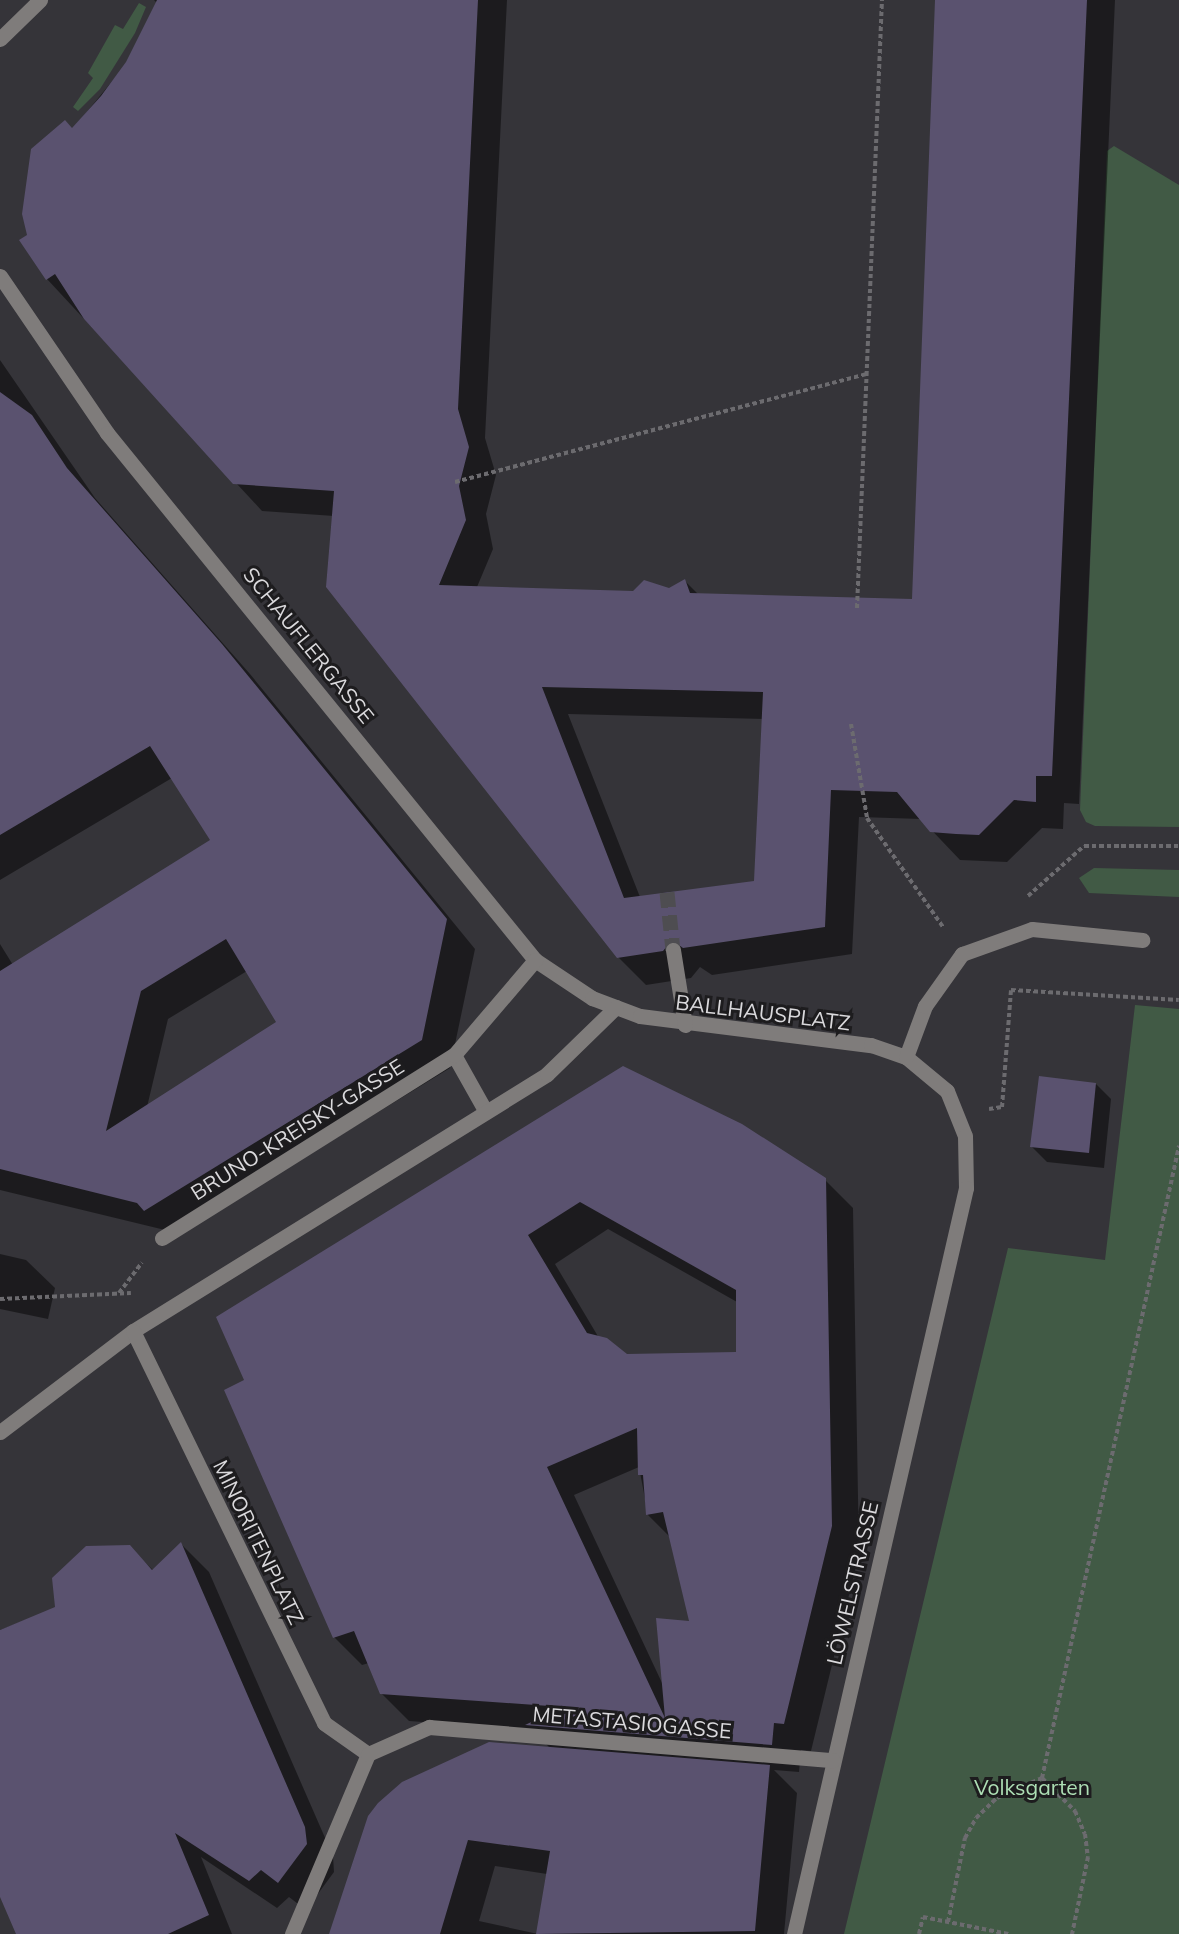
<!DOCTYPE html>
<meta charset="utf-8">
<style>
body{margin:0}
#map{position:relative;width:1179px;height:1934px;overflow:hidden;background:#353439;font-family:Mulish,sans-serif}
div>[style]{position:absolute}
.green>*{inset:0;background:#415a45}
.shadow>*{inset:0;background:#0007}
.building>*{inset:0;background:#5a526f}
.minor-tunnel>*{height:15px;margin-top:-7.5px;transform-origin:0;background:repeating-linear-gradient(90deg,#4e4d51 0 15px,transparent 0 23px)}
.path>*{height:4px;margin-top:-2px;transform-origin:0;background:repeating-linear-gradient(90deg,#6c6b6f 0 4.5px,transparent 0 7.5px)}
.minor>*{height:15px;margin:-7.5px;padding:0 7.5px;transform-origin:7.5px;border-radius:7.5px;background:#7f7c7b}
span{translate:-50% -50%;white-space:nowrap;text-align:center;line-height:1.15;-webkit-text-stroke:6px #1d1c1e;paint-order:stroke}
.street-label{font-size:21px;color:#dad9dc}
.park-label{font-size:21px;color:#addeb4}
</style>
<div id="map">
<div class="green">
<div style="clip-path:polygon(139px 3px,146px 7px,135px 33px,100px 89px,78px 111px,73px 107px,93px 78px,88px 73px,115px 25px,123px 29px)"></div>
<div style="clip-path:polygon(1114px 146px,1179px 185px,1179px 827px,1095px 826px,1086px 822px,1080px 810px,1107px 151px)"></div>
<div style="clip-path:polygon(1094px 868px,1179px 870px,1179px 897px,1089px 893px,1079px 878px)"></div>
<div style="clip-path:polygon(1135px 1005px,1179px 1009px,1179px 1934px,844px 1934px,1008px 1248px,1105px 1260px)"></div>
</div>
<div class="shadow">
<div style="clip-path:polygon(evenodd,154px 0,507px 0,485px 438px,496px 475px,486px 514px,493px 549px,477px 587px,634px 592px,669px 589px,685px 581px,698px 594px,913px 600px,936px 0,1115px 0,1079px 804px,1064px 803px,1063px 829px,1042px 828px,1007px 862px,960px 860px,921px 819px,859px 817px,852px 954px,712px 975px,700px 967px,691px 978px,646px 985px,618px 957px,334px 516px,262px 511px,47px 279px,29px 236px,72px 130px,127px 63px,158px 4px,154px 0,568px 714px,764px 719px,755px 882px,640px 897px,568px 714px)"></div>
<div style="clip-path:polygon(evenodd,0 360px,95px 498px,250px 674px,475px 949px,450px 1068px,173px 1238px,165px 1230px,0 1190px,0 944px,13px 965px,212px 841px,172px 778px,0 880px,0 360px,247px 971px,278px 1022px,147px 1107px,168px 1019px,247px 971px)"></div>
<div style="clip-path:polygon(evenodd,623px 1068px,825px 1180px,853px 1208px,859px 1554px,811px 1751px,801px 1750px,799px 1772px,774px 1770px,797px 1793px,784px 1934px,331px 1934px,550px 1748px,532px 1730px,409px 1721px,381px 1693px,369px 1663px,362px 1665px,334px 1637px,246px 1381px,623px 1068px,608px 1229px,737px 1302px,738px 1353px,626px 1355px,599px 1338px,555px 1264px,608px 1229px,623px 1068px,639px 1467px,648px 1515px,670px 1537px,691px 1622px,663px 1685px,574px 1495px,639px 1467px,623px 1068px,495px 1866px,547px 1874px,538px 1934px,479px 1921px,495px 1866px)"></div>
<div style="clip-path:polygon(1096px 1084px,1111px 1099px,1104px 1168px,1047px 1162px,1031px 1146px)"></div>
<div style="clip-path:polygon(0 1254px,26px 1260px,55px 1288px,48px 1319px,0 1309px)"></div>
<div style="clip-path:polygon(181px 1544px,209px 1572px,333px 1856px,334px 1872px,306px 1910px,289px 1897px,277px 1908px,201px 1857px,232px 1934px,17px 1934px,0 1894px,0 1630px,57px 1608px,129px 1547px,154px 1571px)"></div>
</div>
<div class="building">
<div style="clip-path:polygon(evenodd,157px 0,478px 0,458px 409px,469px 447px,459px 486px,466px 520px,439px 585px,633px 591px,644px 580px,669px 588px,685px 579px,690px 593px,912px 599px,935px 0,1087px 0,1052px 776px,1036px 776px,1036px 802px,1014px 800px,979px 835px,956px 834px,930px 832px,897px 792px,831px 790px,825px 927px,683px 948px,672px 940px,663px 951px,617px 958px,326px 587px,334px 491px,233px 484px,84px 319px,55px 274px,46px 280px,19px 240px,27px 235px,22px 214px,31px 149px,65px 120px,72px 128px,101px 96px,126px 62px,157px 0,542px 687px,763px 692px,754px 881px,624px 898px,542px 687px)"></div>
<div style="clip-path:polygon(evenodd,0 392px,32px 415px,67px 468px,222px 644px,447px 919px,422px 1040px,144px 1211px,137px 1203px,0 1169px,0 971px,210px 840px,150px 746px,0 835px,0 392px,226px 939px,276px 1022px,106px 1131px,141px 991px,226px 939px)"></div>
<div style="clip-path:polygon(evenodd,623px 1066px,742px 1124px,826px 1178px,832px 1526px,784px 1724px,774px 1723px,772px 1745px,525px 1725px,563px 1707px,380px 1694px,354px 1631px,333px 1638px,224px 1390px,244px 1380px,216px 1317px,623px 1066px,580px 1202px,736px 1290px,736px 1352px,627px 1354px,607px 1338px,587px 1333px,528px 1235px,580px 1202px,623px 1066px,637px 1428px,638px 1475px,643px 1475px,646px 1515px,663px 1512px,689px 1621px,656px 1618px,665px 1718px,547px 1467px,637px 1428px)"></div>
<div style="clip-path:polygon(1039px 1076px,1096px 1083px,1089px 1153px,1030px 1147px)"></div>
<div style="clip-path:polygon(181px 1542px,305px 1827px,307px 1844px,278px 1883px,261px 1870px,249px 1881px,175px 1833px,209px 1915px,168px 1934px,16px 1934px,0 1897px,0 1630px,55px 1607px,52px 1578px,86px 1546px,130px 1545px,152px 1570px)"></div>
<div style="clip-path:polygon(489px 1742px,770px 1765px,755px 1931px,536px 1934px,550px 1851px,468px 1840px,440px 1934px,329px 1934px,368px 1816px,378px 1803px,402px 1782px)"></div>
</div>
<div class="minor-tunnel">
<div style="left:667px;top:892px;width:58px;rotate:84.1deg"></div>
</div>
<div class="path">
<div style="left:455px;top:482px;width:425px;rotate:-14.7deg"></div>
<div style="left:857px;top:608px;width:609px;rotate:-87.65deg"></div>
<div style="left:851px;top:724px;width:95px;rotate:80.3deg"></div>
<div style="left:867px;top:818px;width:133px;rotate:55.1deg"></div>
<div style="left:1028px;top:896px;width:75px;rotate:-41.8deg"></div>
<div style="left:1084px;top:846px;width:95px"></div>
<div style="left:989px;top:1109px;width:13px;rotate:-9deg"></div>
<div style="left:1002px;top:1107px;width:117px;rotate:-85.6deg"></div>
<div style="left:1011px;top:990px;width:168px;rotate:3.4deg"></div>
<div style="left:119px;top:1293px;width:38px;rotate:-53deg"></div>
<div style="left:0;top:1299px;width:131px;rotate:-2.6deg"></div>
<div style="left:1042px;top:1778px;width:647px;rotate:-77.77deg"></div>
<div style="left:948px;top:1922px;width:86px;rotate:-78.6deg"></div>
<div style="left:965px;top:1838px;width:23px;rotate:-61deg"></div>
<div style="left:976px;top:1818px;width:29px;rotate:-44deg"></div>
<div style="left:997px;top:1798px;width:49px;rotate:-24deg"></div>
<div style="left:1042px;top:1778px;width:47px;rotate:45deg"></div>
<div style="left:1075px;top:1811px;width:25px;rotate:67deg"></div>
<div style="left:1085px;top:1834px;width:23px;rotate:83deg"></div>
<div style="left:1088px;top:1857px;width:79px;rotate:101.7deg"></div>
<div style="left:919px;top:1934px;width:17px;rotate:-77deg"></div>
<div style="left:923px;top:1917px;width:87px;rotate:11.3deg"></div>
</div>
<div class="minor">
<div style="left:0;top:39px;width:56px;rotate:-44.3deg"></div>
<div style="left:0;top:276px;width:190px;rotate:55.7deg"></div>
<div style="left:107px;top:433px;width:679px;rotate:50.92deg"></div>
<div style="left:535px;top:960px;width:69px;rotate:33.7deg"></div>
<div style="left:592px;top:998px;width:51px;rotate:20.6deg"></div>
<div style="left:640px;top:1016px;width:233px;rotate:7.2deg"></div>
<div style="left:871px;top:1045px;width:37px;rotate:19deg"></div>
<div style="left:906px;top:1057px;width:53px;rotate:39.7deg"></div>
<div style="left:947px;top:1091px;width:48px;rotate:68.2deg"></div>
<div style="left:965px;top:1136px;width:52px;rotate:88.9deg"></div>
<div style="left:966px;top:1188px;width:766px;rotate:102.98deg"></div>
<div style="left:673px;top:950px;width:76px;rotate:80.9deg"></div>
<div style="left:454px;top:1055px;width:65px;rotate:60.7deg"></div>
<div style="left:906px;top:1057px;width:54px;rotate:-69.6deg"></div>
<div style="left:925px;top:1006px;width:64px;rotate:-54.6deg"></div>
<div style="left:962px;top:954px;width:74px;rotate:-19.7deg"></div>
<div style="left:1032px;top:929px;width:111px;rotate:5.7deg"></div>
<div style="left:162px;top:1238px;width:345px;rotate:-32.1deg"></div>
<div style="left:454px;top:1055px;width:125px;rotate:-49.5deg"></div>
<div style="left:133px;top:1331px;width:487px;rotate:-31.8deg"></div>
<div style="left:547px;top:1074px;width:96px;rotate:-44.2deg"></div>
<div style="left:0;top:1432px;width:167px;rotate:-37.2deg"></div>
<div style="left:133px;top:1331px;width:436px;rotate:64deg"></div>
<div style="left:324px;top:1723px;width:54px;rotate:35.2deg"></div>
<div style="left:292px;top:1934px;width:195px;rotate:-67.1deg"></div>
<div style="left:368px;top:1754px;width:67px;rotate:-23.9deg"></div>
<div style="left:429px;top:1727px;width:405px;rotate:4.7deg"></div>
</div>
<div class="street-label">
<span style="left:309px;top:645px;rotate:51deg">SCHAUFLERGASSE</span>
<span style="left:763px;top:1012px;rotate:7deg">BALLHAUSPLATZ</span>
<span style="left:297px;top:1129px;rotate:-32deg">BRUNO-KREISKY-GASSE</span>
<span style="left:259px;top:1542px;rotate:64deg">MINORITENPLATZ</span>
<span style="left:852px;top:1583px;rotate:-77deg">LÖWELSTRASSE</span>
<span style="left:632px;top:1722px;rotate:5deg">METASTASIOGASSE</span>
</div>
<div class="park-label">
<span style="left:1032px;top:1787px">Volksgarten</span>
</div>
</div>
